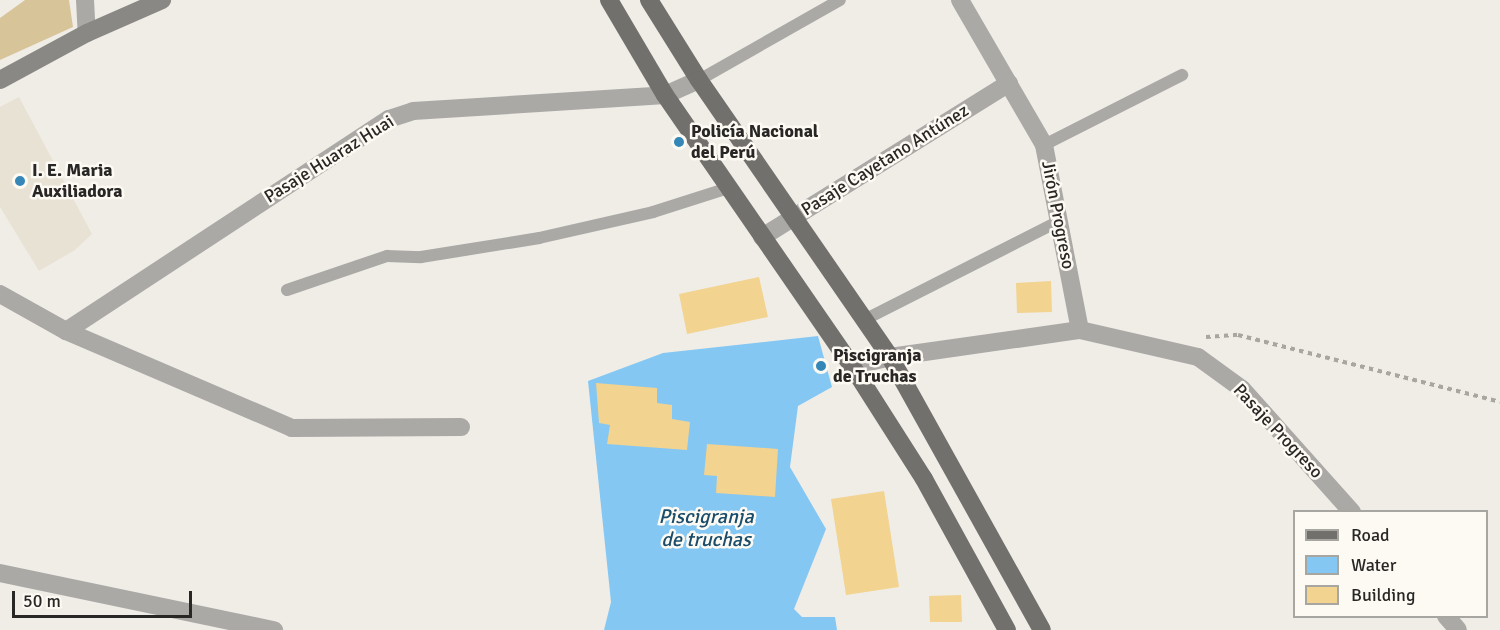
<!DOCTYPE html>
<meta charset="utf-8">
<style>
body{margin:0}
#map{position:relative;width:1500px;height:630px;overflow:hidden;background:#f0ede7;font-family:Signika,sans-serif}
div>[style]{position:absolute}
.built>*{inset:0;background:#e8e2d5}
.green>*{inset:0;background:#d8c499}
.water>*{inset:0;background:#84c7f3}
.building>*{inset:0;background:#f2d38f}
.path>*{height:4px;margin-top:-2px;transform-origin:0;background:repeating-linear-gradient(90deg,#a8a6a1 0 4.5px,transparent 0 9px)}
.lane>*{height:12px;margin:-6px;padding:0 6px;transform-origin:6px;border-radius:6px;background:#aaa9a6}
.street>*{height:18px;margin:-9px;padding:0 9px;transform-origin:9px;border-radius:9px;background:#aaa9a6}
.secondary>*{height:18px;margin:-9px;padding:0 9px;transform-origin:9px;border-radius:9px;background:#898884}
.primary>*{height:18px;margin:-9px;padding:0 9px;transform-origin:9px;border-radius:9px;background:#72706c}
.dots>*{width:16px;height:16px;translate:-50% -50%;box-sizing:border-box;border:3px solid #fdfaf4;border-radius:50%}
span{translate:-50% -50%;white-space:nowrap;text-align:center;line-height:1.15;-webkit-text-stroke:5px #fdfaf4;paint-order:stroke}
.poi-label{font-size:18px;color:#282725;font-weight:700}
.left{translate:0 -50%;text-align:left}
.street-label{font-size:18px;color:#282725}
.water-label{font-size:20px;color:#194d6b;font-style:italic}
.legend{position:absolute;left:1293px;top:510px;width:195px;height:108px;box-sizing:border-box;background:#fdfaf4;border:2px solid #a8a6a1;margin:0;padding:8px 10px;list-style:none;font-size:18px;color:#282725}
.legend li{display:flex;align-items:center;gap:12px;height:30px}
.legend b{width:30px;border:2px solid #a8a6a1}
.scale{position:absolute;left:12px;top:591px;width:180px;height:27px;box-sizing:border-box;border:3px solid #282725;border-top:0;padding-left:8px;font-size:18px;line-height:21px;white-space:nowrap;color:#282725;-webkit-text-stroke:4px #fdfaf4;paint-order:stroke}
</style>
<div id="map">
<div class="built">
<div style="clip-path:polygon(19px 97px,92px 234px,75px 250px,39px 271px,0 207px,0 107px)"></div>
</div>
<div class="green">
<div style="clip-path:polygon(25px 0,69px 0,73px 27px,0 60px,0 18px)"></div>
</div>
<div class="water">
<div style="clip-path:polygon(818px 336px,832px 387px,798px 406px,790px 467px,826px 529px,794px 609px,802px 617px,835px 617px,837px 630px,604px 630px,611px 602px,588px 381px,663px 353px)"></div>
</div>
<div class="building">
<div style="clip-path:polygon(759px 277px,768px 317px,687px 334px,679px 294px)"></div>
<div style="clip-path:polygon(1051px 281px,1052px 312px,1017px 313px,1016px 283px)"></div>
<div style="clip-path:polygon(596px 383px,657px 388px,657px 403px,672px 405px,672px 419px,690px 422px,687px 450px,607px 444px,610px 425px,599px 423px)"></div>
<div style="clip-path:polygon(707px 444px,778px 449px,775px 497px,716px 493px,717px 476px,704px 475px)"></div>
<div style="clip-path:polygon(884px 491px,899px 587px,846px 595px,831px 499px)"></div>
<div style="clip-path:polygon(961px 595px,962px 622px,930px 622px,929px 596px)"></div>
</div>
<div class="path">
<div style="left:1206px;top:337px;width:32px;rotate:-4deg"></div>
<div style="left:1238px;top:335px;width:270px;rotate:14.3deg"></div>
</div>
<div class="lane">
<div style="left:699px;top:80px;width:162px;rotate:-29.6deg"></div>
<div style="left:1044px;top:145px;width:155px;rotate:-26.9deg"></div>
<div style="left:287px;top:290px;width:106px;rotate:-18.8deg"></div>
<div style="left:387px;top:256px;width:34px;rotate:2deg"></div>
<div style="left:421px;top:257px;width:120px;rotate:-9.1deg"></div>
<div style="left:539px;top:238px;width:117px;rotate:-12.8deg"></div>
<div style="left:653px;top:212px;width:79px;rotate:-17.7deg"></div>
<div style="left:864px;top:320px;width:221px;rotate:-26.9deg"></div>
</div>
<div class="street">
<div style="left:85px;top:0;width:33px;rotate:87deg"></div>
<div style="left:960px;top:0;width:168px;rotate:59.9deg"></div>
<div style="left:1044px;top:145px;width:188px;rotate:79deg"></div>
<div style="left:762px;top:237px;width:291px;rotate:-31.9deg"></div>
<div style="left:0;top:294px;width:76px;rotate:29.3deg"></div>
<div style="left:66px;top:331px;width:246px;rotate:23.2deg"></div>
<div style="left:292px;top:428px;width:169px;rotate:-0.3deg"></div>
<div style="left:66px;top:331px;width:386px;rotate:-33.3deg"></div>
<div style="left:389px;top:119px;width:25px;rotate:-18deg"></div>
<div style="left:413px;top:111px;width:253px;rotate:-3.6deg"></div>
<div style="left:665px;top:95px;width:37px;rotate:-24deg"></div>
<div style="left:852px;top:366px;width:39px;rotate:-13deg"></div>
<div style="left:890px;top:357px;width:192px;rotate:-8.1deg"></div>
<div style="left:1080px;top:330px;width:121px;rotate:12.9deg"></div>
<div style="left:1198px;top:357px;width:54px;rotate:36deg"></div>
<div style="left:1242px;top:389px;width:165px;rotate:48.2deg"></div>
<div style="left:0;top:573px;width:280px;rotate:11.8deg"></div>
<div style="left:1446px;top:616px;width:18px;rotate:49deg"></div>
</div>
<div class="secondary">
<div style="left:0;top:80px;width:99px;rotate:-28.4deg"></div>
<div style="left:87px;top:33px;width:82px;rotate:-23.7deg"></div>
</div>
<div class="primary">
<div style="left:609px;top:0;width:110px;rotate:59.5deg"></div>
<div style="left:665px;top:95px;width:329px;rotate:55.4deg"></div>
<div style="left:852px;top:366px;width:134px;rotate:57.5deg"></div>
<div style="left:924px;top:479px;width:172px;rotate:61.2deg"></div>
<div style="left:649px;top:0;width:94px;rotate:58deg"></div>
<div style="left:699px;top:80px;width:336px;rotate:55.4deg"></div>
<div style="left:890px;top:357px;width:312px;rotate:60.9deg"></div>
</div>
<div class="dots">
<div style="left:679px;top:142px;background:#3487b7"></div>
<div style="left:20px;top:181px;background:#3487b7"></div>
<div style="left:821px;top:366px;background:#3487b7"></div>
</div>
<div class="poi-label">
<span class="left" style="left:691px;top:142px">Policía Nacional<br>del Perú</span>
<span class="left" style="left:32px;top:181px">I. E. Maria<br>Auxiliadora</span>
<span class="left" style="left:833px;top:366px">Piscigranja<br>de Truchas</span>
</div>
<div class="street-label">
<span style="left:329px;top:159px;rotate:-32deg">Pasaje Huaraz Huai</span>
<span style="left:885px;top:160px;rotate:-32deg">Pasaje Cayetano Antúnez</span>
<span style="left:1058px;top:215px;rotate:79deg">Jirón Progreso</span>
<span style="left:1278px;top:431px;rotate:47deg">Pasaje Progreso</span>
</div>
<div class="water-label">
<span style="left:706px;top:528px">Piscigranja<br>de truchas</span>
</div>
<ul class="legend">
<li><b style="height:8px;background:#72706c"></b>Road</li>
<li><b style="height:16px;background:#84c7f3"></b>Water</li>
<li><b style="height:16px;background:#f2d38f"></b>Building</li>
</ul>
<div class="scale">50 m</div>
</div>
